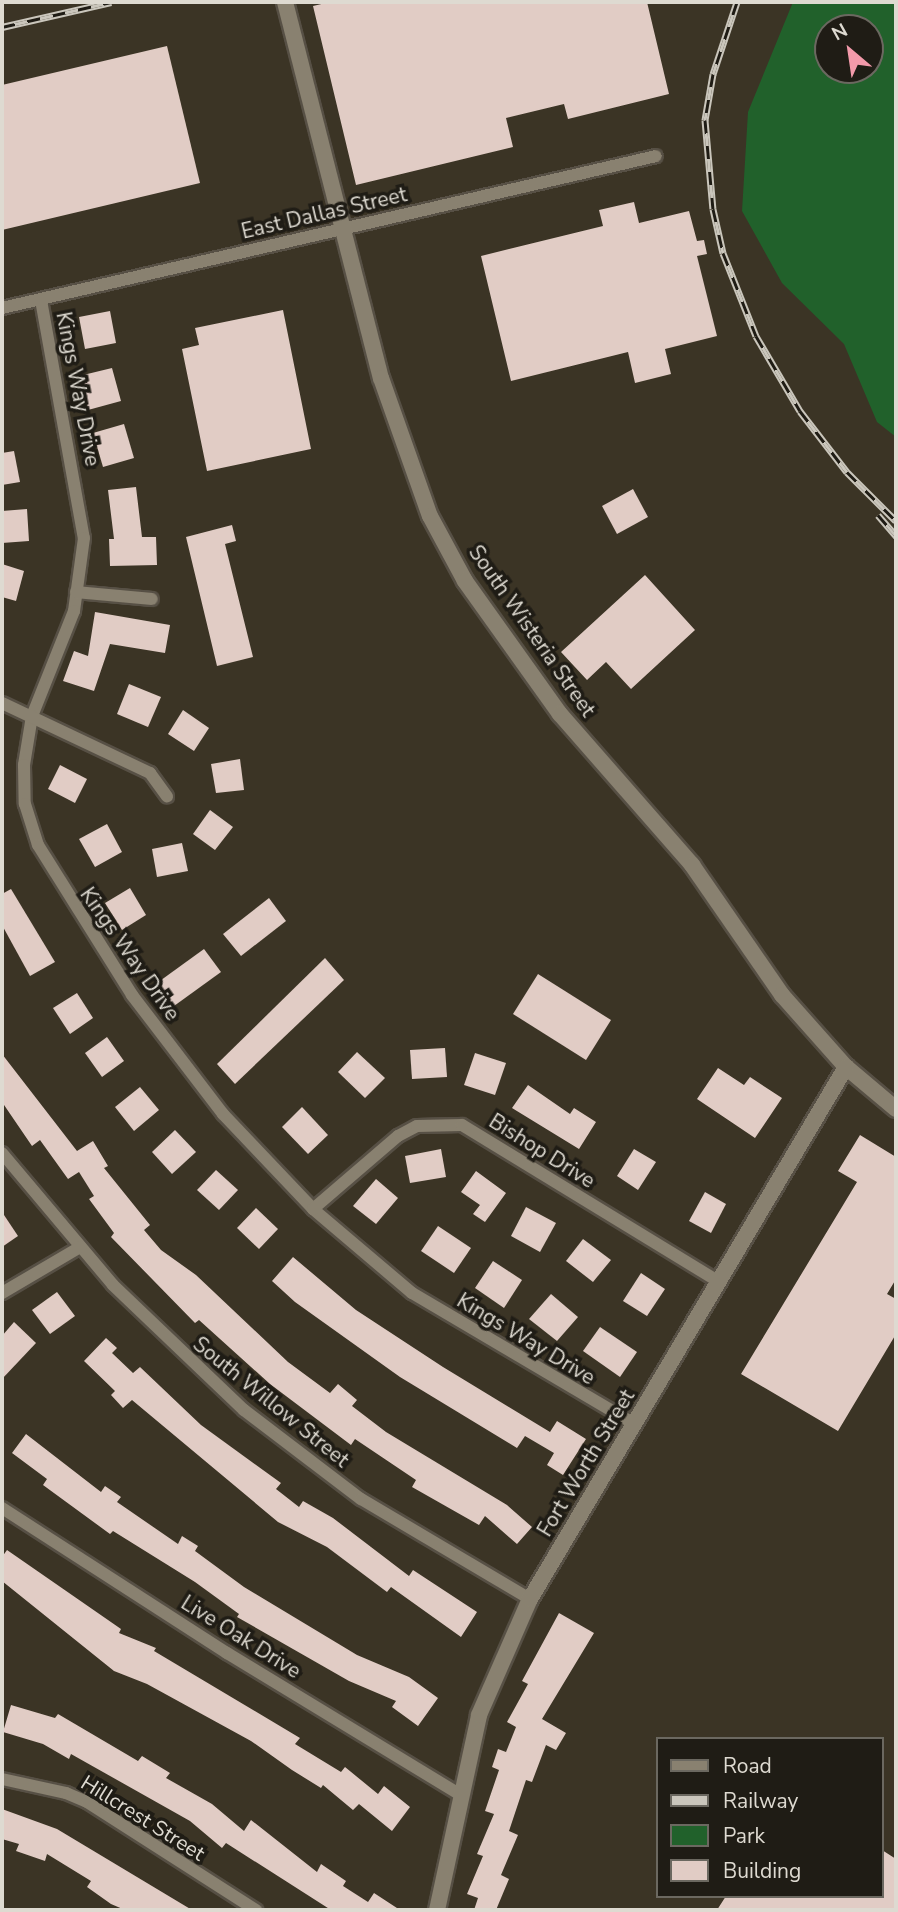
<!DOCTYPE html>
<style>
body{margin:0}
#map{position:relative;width:898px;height:1912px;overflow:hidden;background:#3b3425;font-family:"Nunito Sans",sans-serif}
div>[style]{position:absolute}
.green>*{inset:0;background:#21612b}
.building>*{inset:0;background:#e1ccc5}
.roads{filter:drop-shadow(2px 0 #575045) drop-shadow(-2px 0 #575045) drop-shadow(0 2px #575045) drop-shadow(0 -2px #575045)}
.minor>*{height:12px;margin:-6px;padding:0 6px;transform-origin:6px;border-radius:6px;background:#898170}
.tertiary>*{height:16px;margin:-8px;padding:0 8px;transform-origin:8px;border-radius:8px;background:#898170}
.rail>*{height:7px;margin-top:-3.5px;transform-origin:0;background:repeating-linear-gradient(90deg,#1f1c15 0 13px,#cac6bc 0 26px);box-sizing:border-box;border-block:2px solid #cac6bc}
span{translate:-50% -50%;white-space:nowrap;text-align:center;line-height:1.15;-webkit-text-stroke:7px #1f1c15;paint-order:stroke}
.street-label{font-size:21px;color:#dedad1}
.frame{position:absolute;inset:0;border:4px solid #dedad1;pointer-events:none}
.legend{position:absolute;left:656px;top:1737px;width:228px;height:161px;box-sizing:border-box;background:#1f1c15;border:2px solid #6b6860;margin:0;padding:9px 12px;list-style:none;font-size:21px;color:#dedad1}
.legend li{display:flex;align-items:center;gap:14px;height:35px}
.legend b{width:35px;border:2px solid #6b6860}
.north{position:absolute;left:814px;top:14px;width:70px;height:70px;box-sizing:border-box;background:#1f1c15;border:2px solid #6b6860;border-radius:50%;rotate:331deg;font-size:19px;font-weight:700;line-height:28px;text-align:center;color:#dedad1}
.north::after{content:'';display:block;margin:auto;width:24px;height:32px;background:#f39aaa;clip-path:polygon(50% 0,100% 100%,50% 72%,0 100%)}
</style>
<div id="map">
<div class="green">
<div style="clip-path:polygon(evenodd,793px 2px,896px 2px,896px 437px,877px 422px,844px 344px,782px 283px,742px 211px,748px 112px,793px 2px,828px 28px,870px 28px,870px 70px,828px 70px,828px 28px)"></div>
</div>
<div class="building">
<div style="clip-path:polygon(330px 2px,647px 2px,669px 94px,568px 119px,564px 104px,506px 118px,513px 147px,356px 185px,313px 6px)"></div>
<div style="clip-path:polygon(167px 46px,200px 183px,2px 230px,2px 85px)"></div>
<div style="clip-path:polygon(634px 202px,639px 223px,689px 211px,697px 241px,704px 240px,707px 254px,697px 256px,717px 336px,665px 349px,671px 374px,635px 383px,628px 352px,511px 381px,481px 256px,603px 226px,599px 210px)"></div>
<div style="clip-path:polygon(283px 310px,311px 449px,207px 471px,182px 349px,199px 345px,195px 328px)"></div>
<div style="clip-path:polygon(110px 311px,116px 343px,85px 349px,79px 317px)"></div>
<div style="clip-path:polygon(112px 368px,121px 401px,88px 410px,79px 376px)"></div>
<div style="clip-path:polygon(124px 424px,134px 458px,103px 467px,93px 433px)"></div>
<div style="clip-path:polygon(14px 451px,20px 482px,2px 485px,2px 453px)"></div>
<div style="clip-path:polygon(136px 487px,142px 537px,156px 537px,157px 565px,110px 566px,109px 539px,114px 539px,108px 490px)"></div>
<div style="clip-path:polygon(633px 489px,648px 517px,617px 534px,602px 506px)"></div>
<div style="clip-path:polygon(27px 509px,29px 541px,2px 543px,2px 511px)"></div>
<div style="clip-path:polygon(232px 525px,236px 541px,225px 544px,253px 657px,217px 666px,186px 537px)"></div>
<div style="clip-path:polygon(2px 564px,24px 571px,16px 601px,2px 597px)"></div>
<div style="clip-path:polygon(645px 575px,695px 630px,631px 689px,606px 662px,587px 680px,561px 652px)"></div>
<div style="clip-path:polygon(95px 612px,170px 625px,165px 653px,110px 644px,94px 691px,63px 681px,74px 651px,88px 656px)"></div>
<div style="clip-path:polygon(129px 684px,161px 697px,148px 727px,117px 714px)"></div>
<div style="clip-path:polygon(183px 710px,209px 728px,194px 751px,168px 734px)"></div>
<div style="clip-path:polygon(240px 759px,244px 790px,216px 793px,211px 764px)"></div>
<div style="clip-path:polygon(60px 765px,87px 779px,75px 803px,48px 789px)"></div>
<div style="clip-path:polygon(210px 810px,233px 827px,215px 850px,193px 834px)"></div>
<div style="clip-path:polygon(107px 824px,122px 852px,95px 867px,79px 839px)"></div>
<div style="clip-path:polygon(182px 843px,188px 871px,157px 877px,152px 849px)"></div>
<div style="clip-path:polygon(130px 888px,146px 915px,122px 930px,105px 903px)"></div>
<div style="clip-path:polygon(11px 889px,55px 962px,30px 976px,2px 925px,2px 894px)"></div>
<div style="clip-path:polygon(269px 898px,286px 921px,241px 956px,223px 934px)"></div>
<div style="clip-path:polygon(204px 949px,221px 972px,174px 1006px,157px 983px)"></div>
<div style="clip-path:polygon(325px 958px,344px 980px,235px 1084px,217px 1064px)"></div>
<div style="clip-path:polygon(538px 974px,611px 1020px,586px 1060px,513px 1014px)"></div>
<div style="clip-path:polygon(77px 993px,93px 1018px,70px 1034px,53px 1008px)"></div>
<div style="clip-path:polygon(107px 1037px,124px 1061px,102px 1077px,85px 1053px)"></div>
<div style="clip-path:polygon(445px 1048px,447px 1077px,412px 1079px,410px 1050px)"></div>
<div style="clip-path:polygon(357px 1052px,385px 1078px,365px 1098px,338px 1072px)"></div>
<div style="clip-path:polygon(475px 1053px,506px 1063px,495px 1095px,464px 1085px)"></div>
<div style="clip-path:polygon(2px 1054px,77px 1151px,93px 1141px,108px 1166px,104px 1168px,150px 1225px,144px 1230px,161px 1250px,196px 1275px,288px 1362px,330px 1393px,338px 1384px,357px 1400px,352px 1406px,386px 1432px,507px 1505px,532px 1527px,517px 1544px,485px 1516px,479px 1525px,412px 1487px,416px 1480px,355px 1439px,351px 1445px,270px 1384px,199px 1320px,195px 1323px,111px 1237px,114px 1233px,89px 1199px,94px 1196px,79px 1172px,68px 1179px,40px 1140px,32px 1146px,2px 1102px)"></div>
<div style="clip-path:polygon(718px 1068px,744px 1085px,750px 1077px,782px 1098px,755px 1138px,697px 1099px)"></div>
<div style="clip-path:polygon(528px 1085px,570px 1114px,574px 1108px,596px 1122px,579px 1149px,512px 1108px)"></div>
<div style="clip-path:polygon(140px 1087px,159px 1110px,134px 1131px,115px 1107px)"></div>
<div style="clip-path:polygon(302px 1107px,328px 1135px,308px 1154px,282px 1127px)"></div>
<div style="clip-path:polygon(175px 1130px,196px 1152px,172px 1174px,152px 1152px)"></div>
<div style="clip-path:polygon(860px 1135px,896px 1157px,896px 1279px,887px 1294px,896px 1299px,896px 1334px,838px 1431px,741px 1374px,857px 1182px,838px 1171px)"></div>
<div style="clip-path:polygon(441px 1149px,446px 1177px,410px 1183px,405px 1156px)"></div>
<div style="clip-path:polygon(634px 1149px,656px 1162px,638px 1190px,617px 1176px)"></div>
<div style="clip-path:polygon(216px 1170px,238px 1190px,219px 1210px,197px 1190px)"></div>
<div style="clip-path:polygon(476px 1171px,506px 1193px,485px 1222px,473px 1214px,480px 1205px,461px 1192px)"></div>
<div style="clip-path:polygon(376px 1179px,398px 1198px,376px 1224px,353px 1206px)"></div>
<div style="clip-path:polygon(705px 1192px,726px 1204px,711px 1233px,689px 1221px)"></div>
<div style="clip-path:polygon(526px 1207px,556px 1223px,540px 1252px,511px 1236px)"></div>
<div style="clip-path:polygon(256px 1208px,278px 1229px,259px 1249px,237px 1228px)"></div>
<div style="clip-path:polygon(2px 1212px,18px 1236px,2px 1247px)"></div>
<div style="clip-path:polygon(438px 1226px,471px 1248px,454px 1273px,421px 1251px)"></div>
<div style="clip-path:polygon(583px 1239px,611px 1260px,593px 1282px,566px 1261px)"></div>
<div style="clip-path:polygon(293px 1257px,356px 1310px,443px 1367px,550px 1432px,557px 1421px,586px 1439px,563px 1475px,547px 1465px,554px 1453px,525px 1436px,517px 1448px,400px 1377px,295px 1302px,272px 1281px)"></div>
<div style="clip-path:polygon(493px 1261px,522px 1280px,504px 1308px,475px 1288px)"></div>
<div style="clip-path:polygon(641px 1273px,665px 1289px,647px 1316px,623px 1301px)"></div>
<div style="clip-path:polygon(57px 1292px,75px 1316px,50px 1334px,32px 1310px)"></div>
<div style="clip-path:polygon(551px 1294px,578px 1317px,557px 1341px,529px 1319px)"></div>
<div style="clip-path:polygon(14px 1322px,36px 1343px,2px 1379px,2px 1336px)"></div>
<div style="clip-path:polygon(600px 1327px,637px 1352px,620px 1377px,583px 1351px)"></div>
<div style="clip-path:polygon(106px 1338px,117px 1348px,112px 1353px,133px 1373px,140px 1367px,201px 1425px,281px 1483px,276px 1489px,299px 1507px,303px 1501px,333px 1518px,409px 1576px,413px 1570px,477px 1612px,461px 1637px,391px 1587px,387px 1592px,327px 1547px,278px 1522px,132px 1400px,123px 1408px,111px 1395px,115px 1391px,84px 1361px)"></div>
<div style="clip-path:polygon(26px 1434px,101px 1492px,105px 1486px,121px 1497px,117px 1502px,178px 1544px,182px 1536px,198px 1546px,195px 1551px,244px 1587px,357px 1655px,409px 1677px,438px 1698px,418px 1726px,392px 1707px,396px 1701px,349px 1681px,237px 1617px,239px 1614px,195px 1582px,113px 1531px,110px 1534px,43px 1485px,47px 1479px,12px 1453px)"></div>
<div style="clip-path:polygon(7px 1550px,121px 1629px,119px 1633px,156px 1648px,154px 1651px,300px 1738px,295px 1744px,341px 1772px,345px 1767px,378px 1794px,384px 1786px,410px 1807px,392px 1831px,359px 1804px,353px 1810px,323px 1785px,321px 1788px,292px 1770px,251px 1741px,147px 1684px,114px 1671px,2px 1581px,2px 1557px)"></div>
<div style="clip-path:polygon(559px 1613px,594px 1633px,542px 1719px,566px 1733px,556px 1750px,546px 1745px,532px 1782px,526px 1780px,509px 1831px,518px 1835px,501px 1875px,509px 1879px,496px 1910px,474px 1910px,478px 1898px,467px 1894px,483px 1856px,477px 1854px,494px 1814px,485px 1811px,499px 1770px,492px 1767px,498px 1749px,506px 1752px,516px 1727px,507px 1722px,528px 1684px,522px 1681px)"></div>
<div style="clip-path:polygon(11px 1705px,55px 1718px,58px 1714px,138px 1761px,142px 1756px,170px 1773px,166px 1778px,212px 1804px,244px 1831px,251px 1820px,317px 1872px,321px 1864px,346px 1881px,343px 1886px,368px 1902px,374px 1893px,400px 1910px,331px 1910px,226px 1843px,222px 1848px,190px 1821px,71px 1754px,69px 1759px,43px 1744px,3px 1732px)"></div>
<div style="clip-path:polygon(2px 1809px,57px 1829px,192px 1910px,125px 1910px,111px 1904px,87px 1887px,91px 1881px,47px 1854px,45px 1861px,16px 1851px,19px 1844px,2px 1839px)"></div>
<div style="clip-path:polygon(882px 1850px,896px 1859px,896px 1910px,717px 1910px,726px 1896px,882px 1896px)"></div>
</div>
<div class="roads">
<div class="minor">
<div style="left:41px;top:300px;width:242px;rotate:79.8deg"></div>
<div style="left:84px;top:538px;width:74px;rotate:97.8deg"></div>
<div style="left:74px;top:611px;width:113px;rotate:111.8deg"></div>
<div style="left:32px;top:716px;width:50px;rotate:99.3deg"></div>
<div style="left:24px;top:765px;width:39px;rotate:89deg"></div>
<div style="left:25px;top:804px;width:43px;rotate:72.4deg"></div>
<div style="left:38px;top:845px;width:177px;rotate:57.9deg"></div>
<div style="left:132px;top:995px;width:150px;rotate:52.6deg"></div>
<div style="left:223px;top:1114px;width:131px;rotate:46.5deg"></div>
<div style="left:313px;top:1209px;width:130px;rotate:40.3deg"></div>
<div style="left:412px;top:1293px;width:258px;rotate:30.5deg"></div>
<div style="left:2px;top:308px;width:671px;rotate:-13.08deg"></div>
<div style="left:76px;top:592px;width:76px;rotate:5.3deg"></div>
<div style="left:2px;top:703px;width:164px;rotate:25.3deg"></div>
<div style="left:150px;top:773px;width:29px;rotate:54deg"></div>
<div style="left:2px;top:1153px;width:172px;rotate:49.9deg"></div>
<div style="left:113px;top:1285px;width:181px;rotate:43.7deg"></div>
<div style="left:244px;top:1410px;width:147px;rotate:37.3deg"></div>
<div style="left:361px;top:1499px;width:196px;rotate:30.6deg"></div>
<div style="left:313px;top:1209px;width:112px;rotate:-40.7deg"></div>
<div style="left:398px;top:1136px;width:21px;rotate:-28deg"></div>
<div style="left:417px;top:1126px;width:45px;rotate:-1.3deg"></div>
<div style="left:462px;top:1125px;width:301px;rotate:31.4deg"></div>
<div style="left:2px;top:1293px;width:91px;rotate:-30.5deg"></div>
<div style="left:2px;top:1508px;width:268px;rotate:32.8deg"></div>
<div style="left:227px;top:1653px;width:275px;rotate:31.3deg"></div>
<div style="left:2px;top:1779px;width:66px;rotate:12.3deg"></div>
<div style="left:66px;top:1793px;width:23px;rotate:23deg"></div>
<div style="left:87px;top:1802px;width:201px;rotate:32.6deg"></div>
</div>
<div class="tertiary">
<div style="left:285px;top:2px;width:388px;rotate:75.7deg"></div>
<div style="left:381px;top:378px;width:146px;rotate:70.5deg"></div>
<div style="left:430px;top:516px;width:74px;rotate:61.7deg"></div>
<div style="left:465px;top:581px;width:163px;rotate:54.5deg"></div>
<div style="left:560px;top:714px;width:201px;rotate:48.8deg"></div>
<div style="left:692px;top:865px;width:158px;rotate:55.3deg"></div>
<div style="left:782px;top:995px;width:96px;rotate:48.4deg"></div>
<div style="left:846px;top:1067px;width:65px;rotate:40deg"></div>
<div style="left:437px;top:1910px;width:199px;rotate:-77.8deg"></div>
<div style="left:479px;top:1715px;width:127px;rotate:-66.3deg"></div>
<div style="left:530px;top:1599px;width:619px;rotate:-59.29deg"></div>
</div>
</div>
<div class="rail">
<div style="left:737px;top:2px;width:76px;rotate:108.4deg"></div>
<div style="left:713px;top:74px;width:47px;rotate:99.9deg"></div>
<div style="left:705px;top:120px;width:89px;rotate:84.9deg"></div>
<div style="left:713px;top:209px;width:45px;rotate:77.2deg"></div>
<div style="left:723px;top:253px;width:89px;rotate:68.3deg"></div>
<div style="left:756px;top:336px;width:87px;rotate:59.6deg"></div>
<div style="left:800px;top:411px;width:77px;rotate:52.4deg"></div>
<div style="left:847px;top:472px;width:69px;rotate:45deg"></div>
<div style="left:2px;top:27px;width:112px;rotate:-12.9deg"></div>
<div style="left:878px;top:515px;width:28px;rotate:49deg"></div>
</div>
<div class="street-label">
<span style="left:324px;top:213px;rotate:-13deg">East Dallas Street</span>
<span style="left:78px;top:389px;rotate:79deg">Kings Way Drive</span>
<span style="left:532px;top:631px;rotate:55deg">South Wisteria Street</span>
<span style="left:130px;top:954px;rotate:55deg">Kings Way Drive</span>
<span style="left:542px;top:1151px;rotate:32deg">Bishop Drive</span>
<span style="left:526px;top:1339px;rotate:31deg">Kings Way Drive</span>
<span style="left:271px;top:1402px;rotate:39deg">South Willow Street</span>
<span style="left:586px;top:1463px;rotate:-59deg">Fort Worth Street</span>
<span style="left:241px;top:1637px;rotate:32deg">Live Oak Drive</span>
<span style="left:143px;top:1818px;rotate:32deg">Hillcrest Street</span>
</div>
<div class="frame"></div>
<ul class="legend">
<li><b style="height:9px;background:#898170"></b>Road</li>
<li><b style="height:9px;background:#cac6bc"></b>Railway</li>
<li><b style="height:19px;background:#21612b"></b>Park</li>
<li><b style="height:19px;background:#e1ccc5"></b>Building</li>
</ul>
<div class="north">N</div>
</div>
